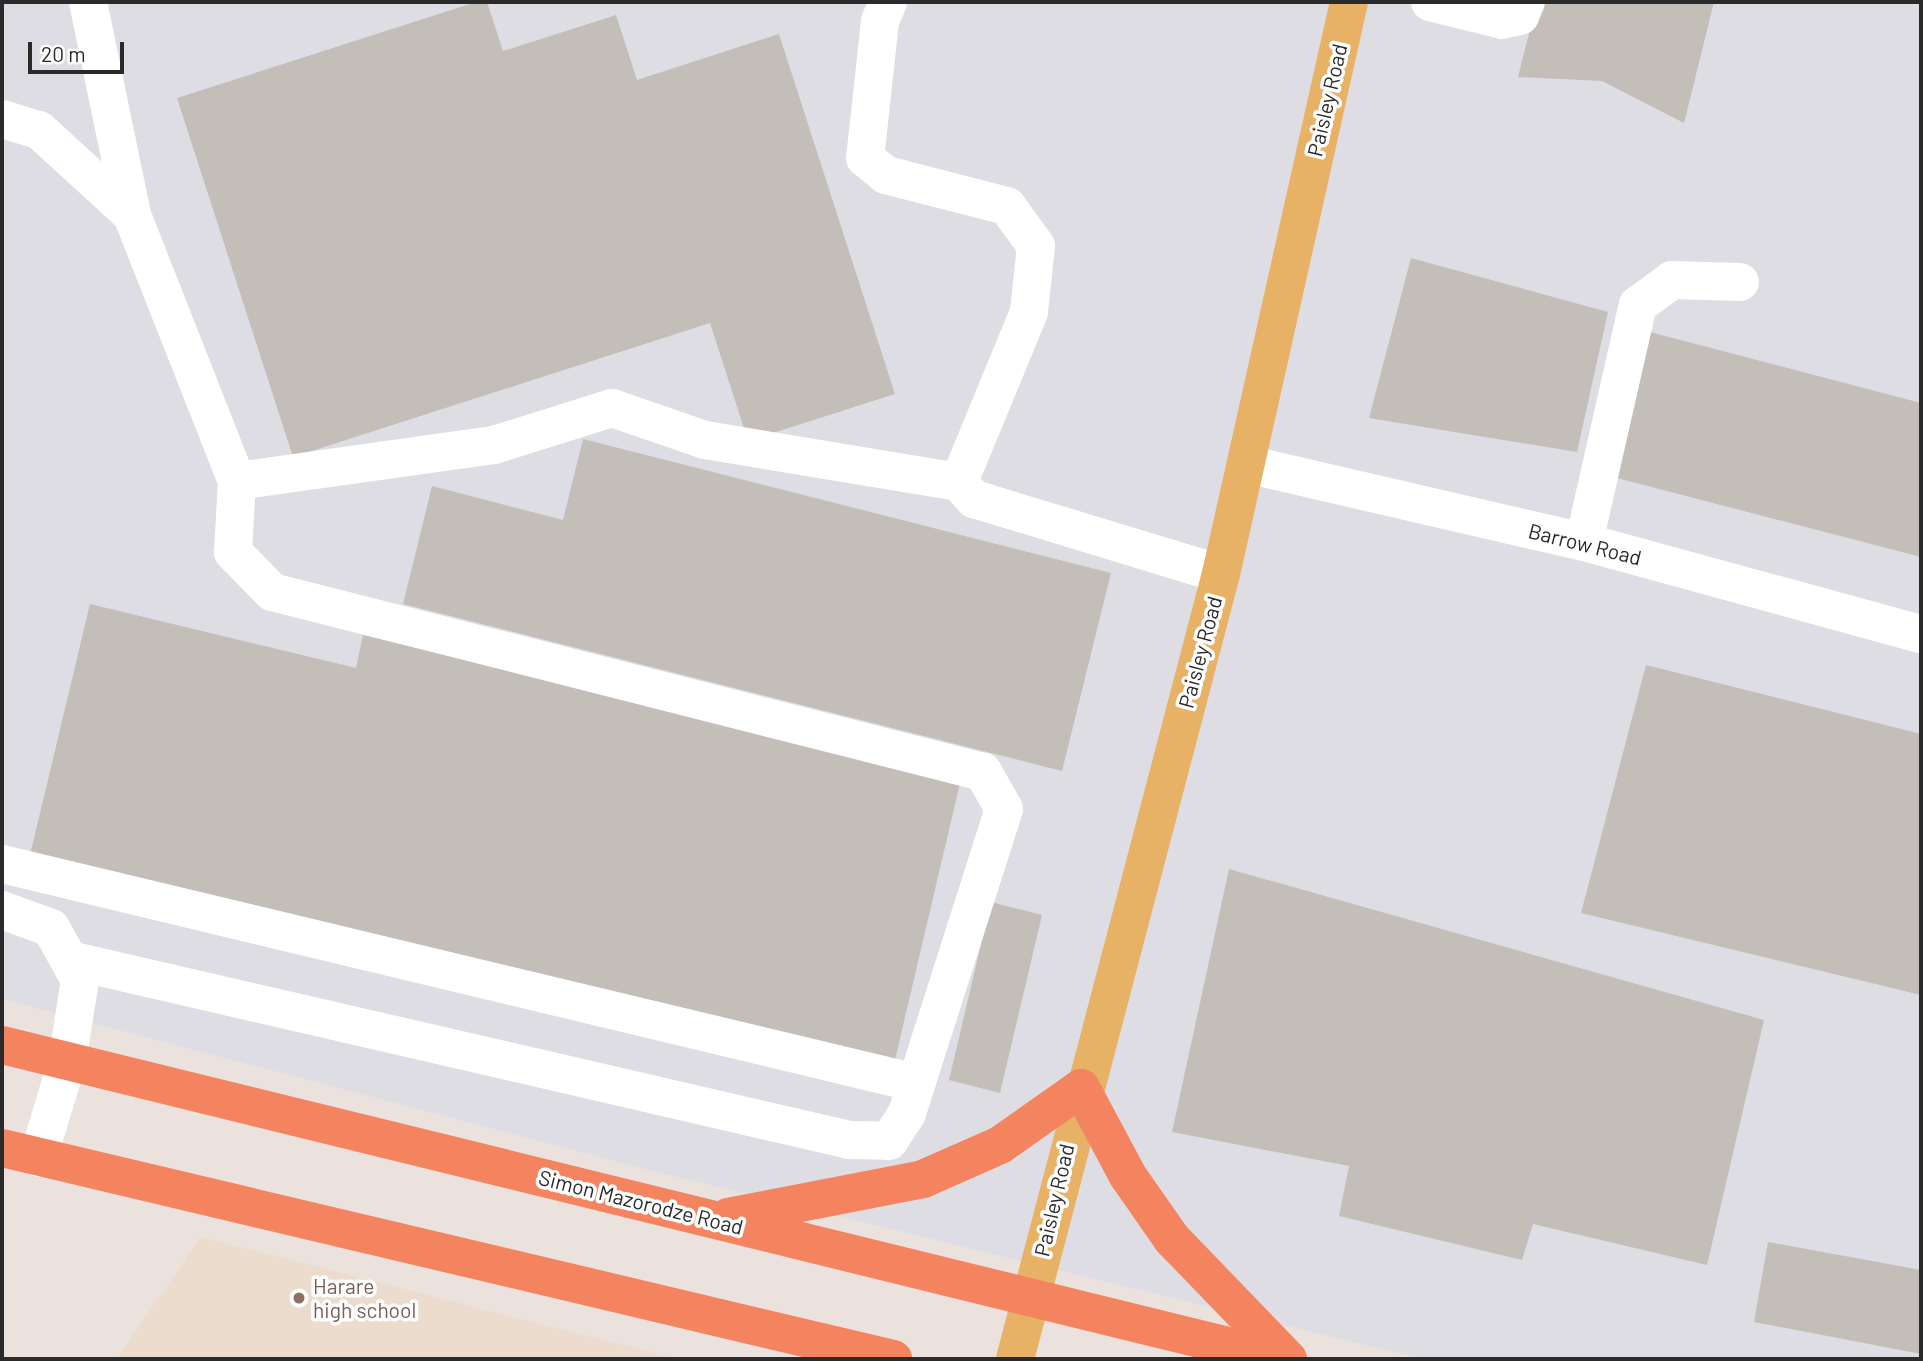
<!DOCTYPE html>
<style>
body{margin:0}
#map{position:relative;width:1923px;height:1361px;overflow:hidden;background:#ebe2dd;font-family:Barlow,sans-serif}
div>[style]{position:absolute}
.industrial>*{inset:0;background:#dedde4}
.education>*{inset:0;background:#ecdccd}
.building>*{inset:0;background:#c4beb8}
.minor>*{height:38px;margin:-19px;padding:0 19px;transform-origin:19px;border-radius:19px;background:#fff}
.major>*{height:38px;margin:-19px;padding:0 19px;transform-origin:19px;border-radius:19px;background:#e7b166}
.highway>*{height:38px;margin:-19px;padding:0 19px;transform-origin:19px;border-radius:19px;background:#f48460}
.dots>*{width:19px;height:19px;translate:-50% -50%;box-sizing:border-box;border:4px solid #fff;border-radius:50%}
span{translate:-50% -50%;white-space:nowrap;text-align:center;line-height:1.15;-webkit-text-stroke:7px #fff;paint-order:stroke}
.street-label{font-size:21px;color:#2a2a2a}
.education-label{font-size:21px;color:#785e54}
.left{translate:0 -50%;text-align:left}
.frame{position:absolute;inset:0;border:4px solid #2a2a2a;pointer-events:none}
.scale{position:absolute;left:28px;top:42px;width:96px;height:32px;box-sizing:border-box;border:4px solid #2a2a2a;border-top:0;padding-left:9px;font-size:21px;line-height:24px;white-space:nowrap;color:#2a2a2a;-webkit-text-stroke:5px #fff;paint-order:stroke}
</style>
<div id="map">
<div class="industrial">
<div style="clip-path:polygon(2px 2px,1921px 2px,1921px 1359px,1423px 1359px,649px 1170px,2px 999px)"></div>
</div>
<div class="education">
<div style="clip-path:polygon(201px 1236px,201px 1237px,678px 1359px,117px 1359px)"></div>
</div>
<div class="building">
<div style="clip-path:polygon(476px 2px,487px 2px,503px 51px,616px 15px,637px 80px,779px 34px,895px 394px,748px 441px,710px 323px,293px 457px,177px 98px)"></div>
<div style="clip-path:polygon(1537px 2px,1714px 2px,1684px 123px,1602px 81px,1518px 77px)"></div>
<div style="clip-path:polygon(1411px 258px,1608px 312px,1577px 452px,1369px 418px)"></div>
<div style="clip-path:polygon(1646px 331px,1921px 403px,1921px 557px,1613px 477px)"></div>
<div style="clip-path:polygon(583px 439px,1111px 573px,1062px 771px,403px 604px,432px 486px,563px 520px)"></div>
<div style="clip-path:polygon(90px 604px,356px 668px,363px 635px,961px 779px,894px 1064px,30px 855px)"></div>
<div style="clip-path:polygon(1646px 665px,1921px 734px,1921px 995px,1581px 913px)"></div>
<div style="clip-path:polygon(1229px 869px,1764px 1020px,1707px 1265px,1533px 1224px,1522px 1260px,1339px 1216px,1349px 1166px,1172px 1132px)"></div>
<div style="clip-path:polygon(991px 902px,1042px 915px,1000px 1093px,949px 1080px)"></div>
<div style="clip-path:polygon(1768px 1242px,1921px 1270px,1921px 1354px,1754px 1322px)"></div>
</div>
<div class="minor">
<div style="left:88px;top:2px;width:217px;rotate:78.3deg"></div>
<div style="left:888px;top:2px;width:21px;rotate:113deg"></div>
<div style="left:880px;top:21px;width:138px;rotate:96.2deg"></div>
<div style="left:865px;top:158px;width:27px;rotate:39deg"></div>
<div style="left:886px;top:175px;width:125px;rotate:14.4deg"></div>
<div style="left:1007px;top:206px;width:49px;rotate:54.1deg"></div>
<div style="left:1036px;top:246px;width:66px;rotate:96.1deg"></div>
<div style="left:1029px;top:312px;width:184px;rotate:112.4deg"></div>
<div style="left:959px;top:482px;width:23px;rotate:49deg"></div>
<div style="left:974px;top:499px;width:258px;rotate:16.9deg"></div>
<div style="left:1430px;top:2px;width:74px;rotate:14deg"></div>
<div style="left:1502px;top:20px;width:18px;rotate:-13deg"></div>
<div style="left:1520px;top:16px;width:15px;rotate:-67deg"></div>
<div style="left:2px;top:119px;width:39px;rotate:17deg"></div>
<div style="left:39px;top:130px;width:126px;rotate:42.4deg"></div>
<div style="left:132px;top:215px;width:286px;rotate:68.5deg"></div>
<div style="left:1246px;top:464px;width:347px;rotate:13deg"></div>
<div style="left:1584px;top:542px;width:349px;rotate:15.3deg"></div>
<div style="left:1584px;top:542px;width:243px;rotate:-77.2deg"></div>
<div style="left:1638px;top:305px;width:42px;rotate:-36.3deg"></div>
<div style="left:1672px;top:280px;width:68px;rotate:1.7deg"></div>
<div style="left:2px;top:864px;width:940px;rotate:13.47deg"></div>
<div style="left:2px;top:910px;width:52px;rotate:20.2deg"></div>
<div style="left:51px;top:928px;width:60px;rotate:60.9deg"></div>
<div style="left:80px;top:980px;width:83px;rotate:99deg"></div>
<div style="left:67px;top:1062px;width:100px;rotate:106.8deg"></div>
<div style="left:74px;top:961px;width:796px;rotate:12.99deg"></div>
<div style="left:850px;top:1140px;width:39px;rotate:1deg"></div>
<div style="left:889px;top:1141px;width:33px;rotate:-57deg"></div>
<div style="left:907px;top:1113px;width:319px;rotate:-72.3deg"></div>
<div style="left:1004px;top:809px;width:43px;rotate:-119.6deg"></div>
<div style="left:983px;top:772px;width:733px;rotate:-165.79deg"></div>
<div style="left:272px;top:592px;width:56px;rotate:-134.3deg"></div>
<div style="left:233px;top:552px;width:71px;rotate:-86.8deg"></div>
<div style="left:237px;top:481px;width:260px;rotate:-8deg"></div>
<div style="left:494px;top:445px;width:124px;rotate:-17.4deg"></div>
<div style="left:612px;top:408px;width:98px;rotate:19deg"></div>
<div style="left:705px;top:440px;width:257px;rotate:9.4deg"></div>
</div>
<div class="major">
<div style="left:1015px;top:1359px;width:812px;rotate:-75.3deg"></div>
<div style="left:1221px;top:574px;width:586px;rotate:-77.39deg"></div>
</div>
<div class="highway">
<div style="left:2px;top:1045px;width:1317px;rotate:13.79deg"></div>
<div style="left:2px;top:1148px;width:916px;rotate:13.32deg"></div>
<div style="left:728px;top:1217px;width:199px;rotate:-11deg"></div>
<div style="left:923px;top:1179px;width:84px;rotate:-23.8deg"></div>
<div style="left:1000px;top:1145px;width:99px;rotate:-35.1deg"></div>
<div style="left:1081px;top:1088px;width:100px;rotate:61.9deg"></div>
<div style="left:1128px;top:1176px;width:77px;rotate:55.1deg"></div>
<div style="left:1172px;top:1239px;width:167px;rotate:46deg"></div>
</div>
<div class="dots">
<div style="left:299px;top:1298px;background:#8d6e63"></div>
</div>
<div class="street-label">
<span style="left:1327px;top:100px;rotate:-77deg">Paisley Road</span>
<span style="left:1585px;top:544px;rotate:14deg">Barrow Road</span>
<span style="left:1200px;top:652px;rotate:-75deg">Paisley Road</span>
<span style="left:1054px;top:1200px;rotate:-77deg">Paisley Road</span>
<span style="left:641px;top:1202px;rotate:14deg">Simon Mazorodze Road</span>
</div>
<div class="education-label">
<span class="left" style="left:313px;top:1298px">Harare<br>high school</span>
</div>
<div class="frame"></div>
<div class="scale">20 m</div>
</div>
